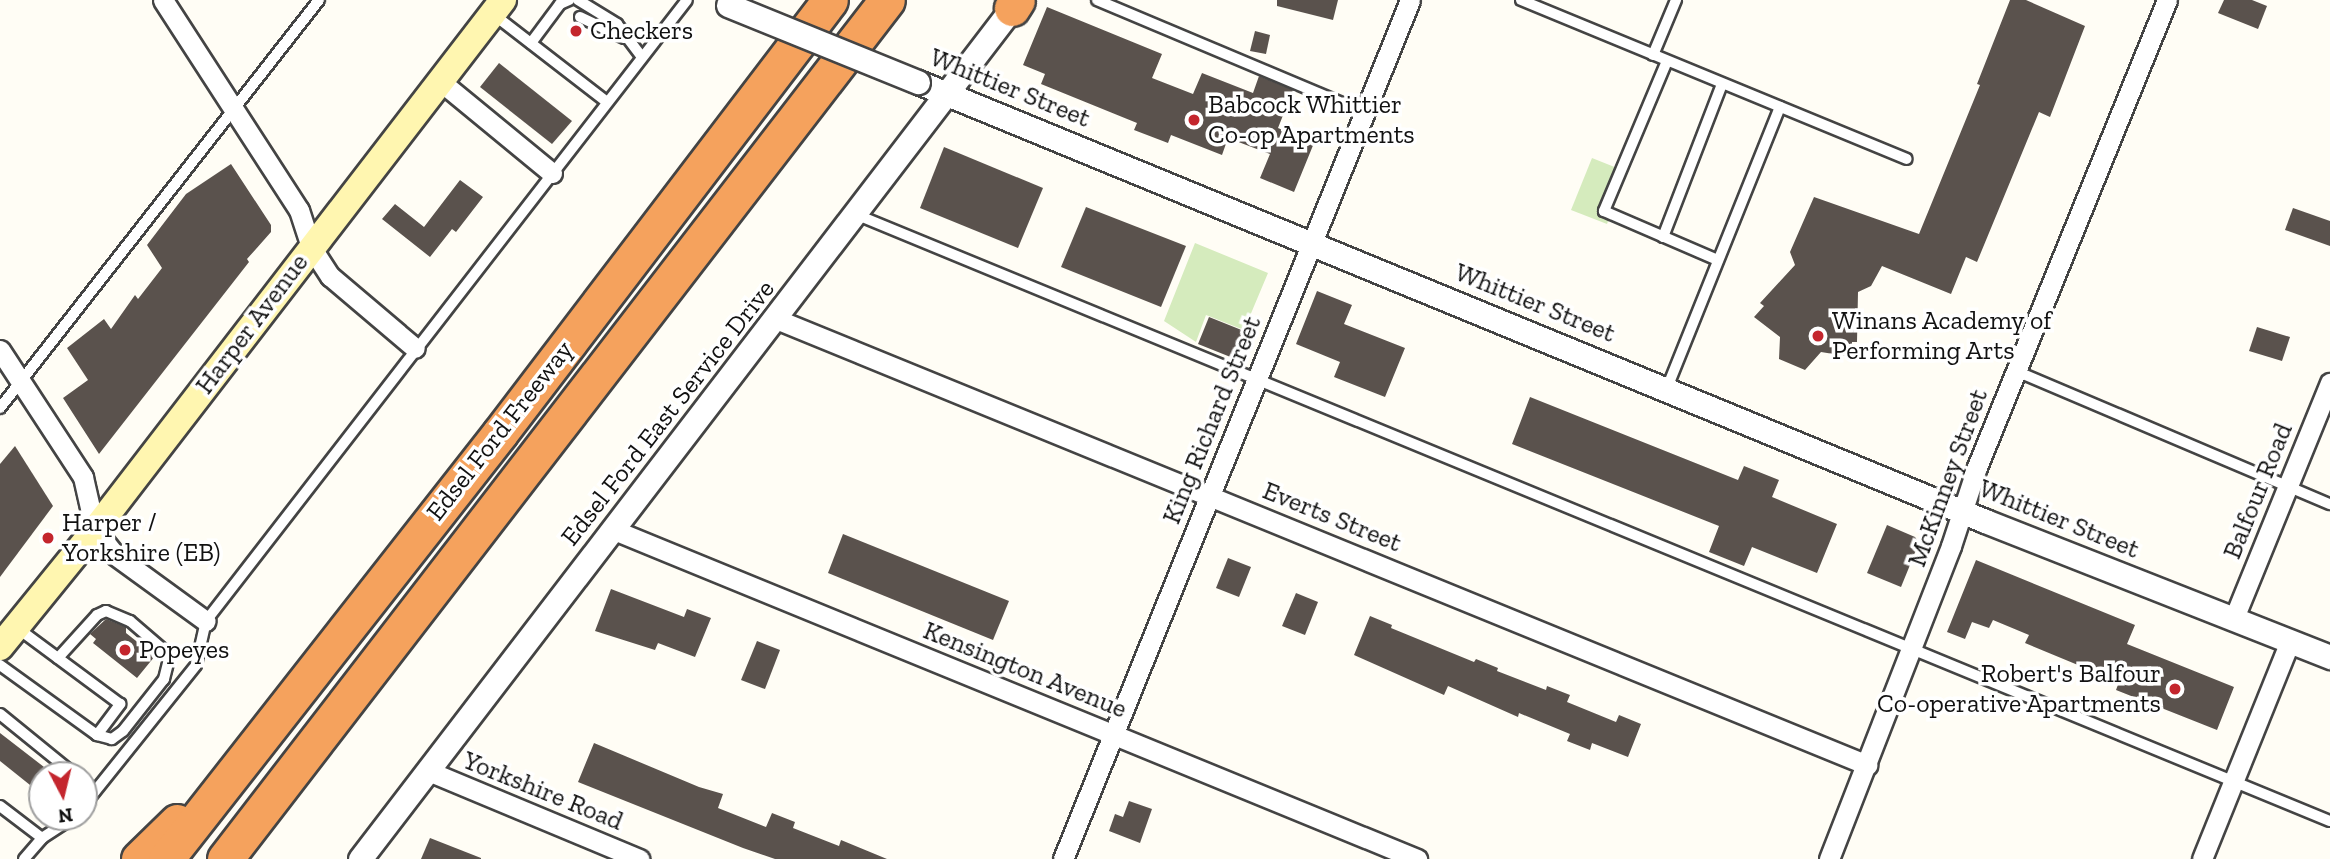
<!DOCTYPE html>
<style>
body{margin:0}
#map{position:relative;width:2330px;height:859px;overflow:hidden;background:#fffdf5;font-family:"Zilla Slab",serif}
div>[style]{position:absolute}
.green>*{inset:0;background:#d5ebbd}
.building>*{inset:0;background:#5a524d}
.roads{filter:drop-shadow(2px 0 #444) drop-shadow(-2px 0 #444) drop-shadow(0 2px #444) drop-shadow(0 -2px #444)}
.service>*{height:10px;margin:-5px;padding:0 5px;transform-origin:5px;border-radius:5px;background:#fff}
.minor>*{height:19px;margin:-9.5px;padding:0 9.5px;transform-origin:9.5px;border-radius:9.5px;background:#fff}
.tertiary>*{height:23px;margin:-11.5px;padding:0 11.5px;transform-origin:11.5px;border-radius:11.5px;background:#fff}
.secondary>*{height:26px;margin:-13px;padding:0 13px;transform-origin:13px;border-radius:13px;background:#fff6b0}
.motorway>*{height:35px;margin:-17.5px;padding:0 17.5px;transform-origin:17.5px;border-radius:17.5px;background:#f5a25d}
.bridges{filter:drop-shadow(2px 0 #444) drop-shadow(-2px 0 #444) drop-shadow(0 2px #444) drop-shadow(0 -2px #444)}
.tertiary-bridge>*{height:23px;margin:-11.5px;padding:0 11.5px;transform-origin:11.5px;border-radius:11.5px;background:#fff}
.dots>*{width:19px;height:19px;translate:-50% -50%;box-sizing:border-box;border:4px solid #fff;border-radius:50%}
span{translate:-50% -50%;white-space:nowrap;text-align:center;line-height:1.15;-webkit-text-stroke:7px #fff;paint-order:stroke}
.poi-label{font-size:26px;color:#111}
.left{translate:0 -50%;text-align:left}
.right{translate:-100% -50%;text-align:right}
.street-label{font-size:26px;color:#111}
.north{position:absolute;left:28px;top:761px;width:70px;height:70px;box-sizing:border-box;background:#fff;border:2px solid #a0a0a0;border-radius:50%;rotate:173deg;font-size:19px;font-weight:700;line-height:28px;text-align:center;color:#111}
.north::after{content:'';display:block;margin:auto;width:24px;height:32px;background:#c4262e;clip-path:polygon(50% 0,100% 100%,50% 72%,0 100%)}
</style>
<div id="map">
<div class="green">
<div style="clip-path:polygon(1592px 158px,1627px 172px,1607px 224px,1571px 210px)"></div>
<div style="clip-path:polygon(1195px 243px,1268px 273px,1244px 330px,1206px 315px,1196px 342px,1164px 321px)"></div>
</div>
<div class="building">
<div style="clip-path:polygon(1277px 0,1338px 0,1333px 20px,1277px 6px)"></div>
<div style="clip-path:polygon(2010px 0,2026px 0,2085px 26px,2050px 117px,2039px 112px,1977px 262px,1966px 257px,1951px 294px,1882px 266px,1871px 286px,1858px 292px,1857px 342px,1852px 342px,1852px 357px,1821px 352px,1805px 370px,1779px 359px,1780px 337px,1754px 317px,1764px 306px,1760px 303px,1795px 265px,1790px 252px,1814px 197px,1919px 234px,1980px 85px,1977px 84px)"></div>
<div style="clip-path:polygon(2224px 0,2252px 0,2267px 6px,2258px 29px,2218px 13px)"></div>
<div style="clip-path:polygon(1047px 7px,1162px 54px,1152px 78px,1193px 94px,1202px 73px,1253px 93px,1259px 76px,1293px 90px,1278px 128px,1314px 143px,1294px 192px,1260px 178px,1270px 154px,1228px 138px,1222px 155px,1171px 135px,1168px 143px,1134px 130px,1137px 123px,1041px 84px,1045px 74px,1023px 65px)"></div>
<div style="clip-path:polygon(1255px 31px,1270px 35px,1266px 54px,1250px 51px)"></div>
<div style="clip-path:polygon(499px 63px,572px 121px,552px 144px,480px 87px)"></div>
<div style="clip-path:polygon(944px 147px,1043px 188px,1018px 248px,920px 208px)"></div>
<div style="clip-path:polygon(231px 164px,271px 225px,271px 232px,247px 259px,249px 262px,99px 454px,63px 398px,88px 380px,67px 348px,104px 319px,111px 329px,135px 295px,138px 299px,162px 268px,147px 245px,186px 194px)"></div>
<div style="clip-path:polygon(460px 180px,483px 197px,456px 232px,452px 229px,430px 257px,382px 219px,395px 204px,424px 227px)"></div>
<div style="clip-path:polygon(1086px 207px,1186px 246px,1161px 307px,1061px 267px)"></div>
<div style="clip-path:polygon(2293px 208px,2330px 221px,2330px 246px,2285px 230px)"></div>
<div style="clip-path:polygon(1317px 291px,1352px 305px,1344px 324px,1405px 348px,1385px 397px,1334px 377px,1340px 362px,1296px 344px)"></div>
<div style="clip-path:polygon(1209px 317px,1244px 331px,1233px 358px,1198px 344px)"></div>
<div style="clip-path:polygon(2257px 327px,2290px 337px,2282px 361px,2249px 351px)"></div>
<div style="clip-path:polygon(1530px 397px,1738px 480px,1744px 466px,1779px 480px,1772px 497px,1837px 524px,1817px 573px,1752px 547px,1744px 566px,1709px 552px,1719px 526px,1512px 444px)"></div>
<div style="clip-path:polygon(15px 446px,53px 506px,0 577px,0 464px)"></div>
<div style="clip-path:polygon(1887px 525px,1915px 537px,1919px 543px,1901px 587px,1867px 573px)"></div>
<div style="clip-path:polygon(843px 534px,1009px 601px,993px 640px,828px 573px)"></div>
<div style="clip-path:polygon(1228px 558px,1251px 567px,1239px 597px,1216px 588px)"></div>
<div style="clip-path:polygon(1976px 560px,2135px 625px,2127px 644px,2234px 687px,2217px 730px,2116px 690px,2119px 682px,2025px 643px,2029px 635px,1993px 620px,1989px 628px,1972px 622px,1965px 639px,1947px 632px)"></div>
<div style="clip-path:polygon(611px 589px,684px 617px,687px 609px,711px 618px,695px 657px,658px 643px,655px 650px,595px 631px)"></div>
<div style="clip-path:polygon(1296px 593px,1318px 602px,1305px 635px,1282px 626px)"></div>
<div style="clip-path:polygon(1370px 616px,1392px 625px,1391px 628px,1474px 662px,1476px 659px,1498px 668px,1497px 671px,1546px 690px,1547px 686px,1570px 695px,1567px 702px,1616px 722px,1619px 715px,1641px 724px,1628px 757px,1592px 743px,1590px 750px,1567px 741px,1570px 734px,1519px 713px,1518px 717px,1448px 686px,1444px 695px,1354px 655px)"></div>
<div style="clip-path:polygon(106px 619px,126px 627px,126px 633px,155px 656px,137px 678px,93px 643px,96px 639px,90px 634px)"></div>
<div style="clip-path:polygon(757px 641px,780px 650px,765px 689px,741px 680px)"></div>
<div style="clip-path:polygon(0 733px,44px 767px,30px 785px,0 761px)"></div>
<div style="clip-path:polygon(594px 743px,699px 787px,723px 794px,718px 808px,766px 827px,772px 813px,795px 822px,793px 828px,839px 846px,841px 840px,887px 859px,775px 859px,743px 848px,578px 782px)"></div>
<div style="clip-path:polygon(1129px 801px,1152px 809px,1140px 843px,1109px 831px,1115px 814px,1123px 817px)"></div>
<div style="clip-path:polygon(430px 838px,481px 858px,481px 859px,421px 859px)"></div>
</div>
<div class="roads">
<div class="service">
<div style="left:578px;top:0;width:46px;rotate:31.6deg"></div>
<div style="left:617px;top:24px;width:41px;rotate:52.9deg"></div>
<div style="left:1097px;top:0;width:290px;rotate:22.8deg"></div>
<div style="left:1521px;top:0;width:417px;rotate:22.4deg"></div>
<div style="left:493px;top:14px;width:144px;rotate:37.7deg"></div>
<div style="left:580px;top:17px;width:49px;rotate:25.5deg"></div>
<div style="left:531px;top:43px;width:49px;rotate:-53.4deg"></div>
<div style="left:560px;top:4px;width:10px;rotate:-24deg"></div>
<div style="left:1653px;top:55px;width:60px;rotate:-67.3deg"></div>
<div style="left:1667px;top:61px;width:163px;rotate:112.8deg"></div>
<div style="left:1604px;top:211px;width:124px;rotate:23.3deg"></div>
<div style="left:855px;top:214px;width:1595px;rotate:22.37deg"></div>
<div style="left:1663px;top:237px;width:164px;rotate:-68.9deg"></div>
<div style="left:2016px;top:371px;width:341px;rotate:23deg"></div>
<div style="left:1667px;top:388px;width:303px;rotate:-68.1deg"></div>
<div style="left:0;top:408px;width:518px;rotate:-51.98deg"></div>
<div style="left:58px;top:658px;width:58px;rotate:-47.8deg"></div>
<div style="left:97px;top:615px;width:10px;rotate:-24deg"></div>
<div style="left:106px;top:611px;width:26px;rotate:23deg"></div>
<div style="left:130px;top:621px;width:46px;rotate:40.6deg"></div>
<div style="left:165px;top:651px;width:9px;rotate:63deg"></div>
<div style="left:169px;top:659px;width:21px;rotate:104deg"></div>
<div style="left:164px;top:679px;width:66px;rotate:128.3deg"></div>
<div style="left:123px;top:731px;width:14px;rotate:144deg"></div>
<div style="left:112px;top:739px;width:16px;rotate:-165deg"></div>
<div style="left:0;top:665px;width:120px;rotate:35.8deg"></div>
<div style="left:97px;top:735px;width:39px;rotate:-53deg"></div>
<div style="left:120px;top:704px;width:129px;rotate:-143.5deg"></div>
<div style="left:0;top:714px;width:97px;rotate:39.1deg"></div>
<div style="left:84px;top:782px;width:14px;rotate:39deg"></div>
<div style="left:84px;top:805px;width:179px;rotate:-51.3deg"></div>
<div style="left:196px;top:665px;width:45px;rotate:-77.2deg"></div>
<div style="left:206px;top:621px;width:785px;rotate:-52.24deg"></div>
<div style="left:0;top:806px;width:53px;rotate:37.3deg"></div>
<div style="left:24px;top:859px;width:28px;rotate:-49deg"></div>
<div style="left:42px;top:838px;width:38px;rotate:-33deg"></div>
</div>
<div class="minor">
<div style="left:163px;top:0;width:250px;rotate:57.1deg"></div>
<div style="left:299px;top:210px;width:39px;rotate:72deg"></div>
<div style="left:311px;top:247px;width:35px;rotate:57deg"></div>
<div style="left:330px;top:276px;width:111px;rotate:40.3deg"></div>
<div style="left:440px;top:81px;width:145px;rotate:39.4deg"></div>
<div style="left:776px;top:319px;width:1179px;rotate:22.23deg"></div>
<div style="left:0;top:350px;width:152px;rotate:56.8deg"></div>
<div style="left:83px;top:477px;width:54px;rotate:77.2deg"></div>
<div style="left:95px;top:530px;width:32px;rotate:51deg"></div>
<div style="left:115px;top:555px;width:112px;rotate:36deg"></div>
<div style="left:614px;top:530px;width:868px;rotate:22.28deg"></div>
<div style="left:2234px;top:618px;width:254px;rotate:-67.8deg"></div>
<div style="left:428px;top:771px;width:229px;rotate:22.6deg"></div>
<div style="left:1063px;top:859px;width:926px;rotate:-68deg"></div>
<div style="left:1829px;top:859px;width:336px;rotate:-68.7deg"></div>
<div style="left:1951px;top:546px;width:83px;rotate:-71.8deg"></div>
<div style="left:1977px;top:467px;width:504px;rotate:-67.86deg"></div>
<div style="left:2202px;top:859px;width:235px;rotate:-68deg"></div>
</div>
<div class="tertiary">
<div style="left:918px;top:82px;width:1154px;rotate:22.36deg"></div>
<div style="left:1985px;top:521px;width:371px;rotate:21.5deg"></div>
<div style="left:360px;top:859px;width:1072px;rotate:-52.54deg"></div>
</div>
<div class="secondary">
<div style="left:0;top:647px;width:151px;rotate:-50.9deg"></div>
<div style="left:95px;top:530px;width:669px;rotate:-52.41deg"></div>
</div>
<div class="motorway">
<div style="left:1012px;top:8px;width:9px;rotate:-58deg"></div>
<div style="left:139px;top:859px;width:53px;rotate:-44.2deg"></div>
<div style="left:166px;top:859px;width:541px;rotate:-51.9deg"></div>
<div style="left:500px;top:433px;width:544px;rotate:-52.69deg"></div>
<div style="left:225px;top:859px;width:1084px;rotate:-52.38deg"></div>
</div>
</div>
<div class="bridges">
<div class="tertiary-bridge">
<div style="left:728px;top:5px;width:205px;rotate:22.1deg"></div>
</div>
</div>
<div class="dots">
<div style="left:576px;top:31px;background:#c4262e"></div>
<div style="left:1194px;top:120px;background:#c4262e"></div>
<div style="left:1818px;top:336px;background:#c4262e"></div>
<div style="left:48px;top:538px;background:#c4262e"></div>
<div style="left:125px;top:650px;background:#c4262e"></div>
<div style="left:2175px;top:689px;background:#c4262e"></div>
</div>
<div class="poi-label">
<span class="left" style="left:590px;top:31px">Checkers</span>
<span class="left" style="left:1208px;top:120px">Babcock Whittier<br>Co-op Apartments</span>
<span class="left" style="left:1832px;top:336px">Winans Academy of<br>Performing Arts</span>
<span class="left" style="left:62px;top:538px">Harper /<br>Yorkshire (EB)</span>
<span class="left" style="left:139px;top:650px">Popeyes</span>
<span class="right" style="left:2161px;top:689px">Robert's Balfour<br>Co-operative Apartments</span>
</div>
<div class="street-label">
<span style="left:1010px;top:88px;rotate:22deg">Whittier Street</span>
<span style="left:1535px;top:303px;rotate:22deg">Whittier Street</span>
<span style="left:252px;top:324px;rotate:-53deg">Harper Avenue</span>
<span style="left:668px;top:413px;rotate:-52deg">Edsel Ford East Service Drive</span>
<span style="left:1212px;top:420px;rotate:-68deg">King Richard Street</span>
<span style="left:500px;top:431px;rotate:-52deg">Edsel Ford Freeway</span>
<span style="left:1948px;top:478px;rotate:-70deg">McKinney Street</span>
<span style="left:2258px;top:491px;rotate:-68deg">Balfour Road</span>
<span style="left:1332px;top:517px;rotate:22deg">Everts Street</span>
<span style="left:2059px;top:519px;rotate:22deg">Whittier Street</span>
<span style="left:1025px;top:670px;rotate:22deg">Kensington Avenue</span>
<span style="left:543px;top:791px;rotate:22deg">Yorkshire Road</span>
</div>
<div class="north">N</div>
</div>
